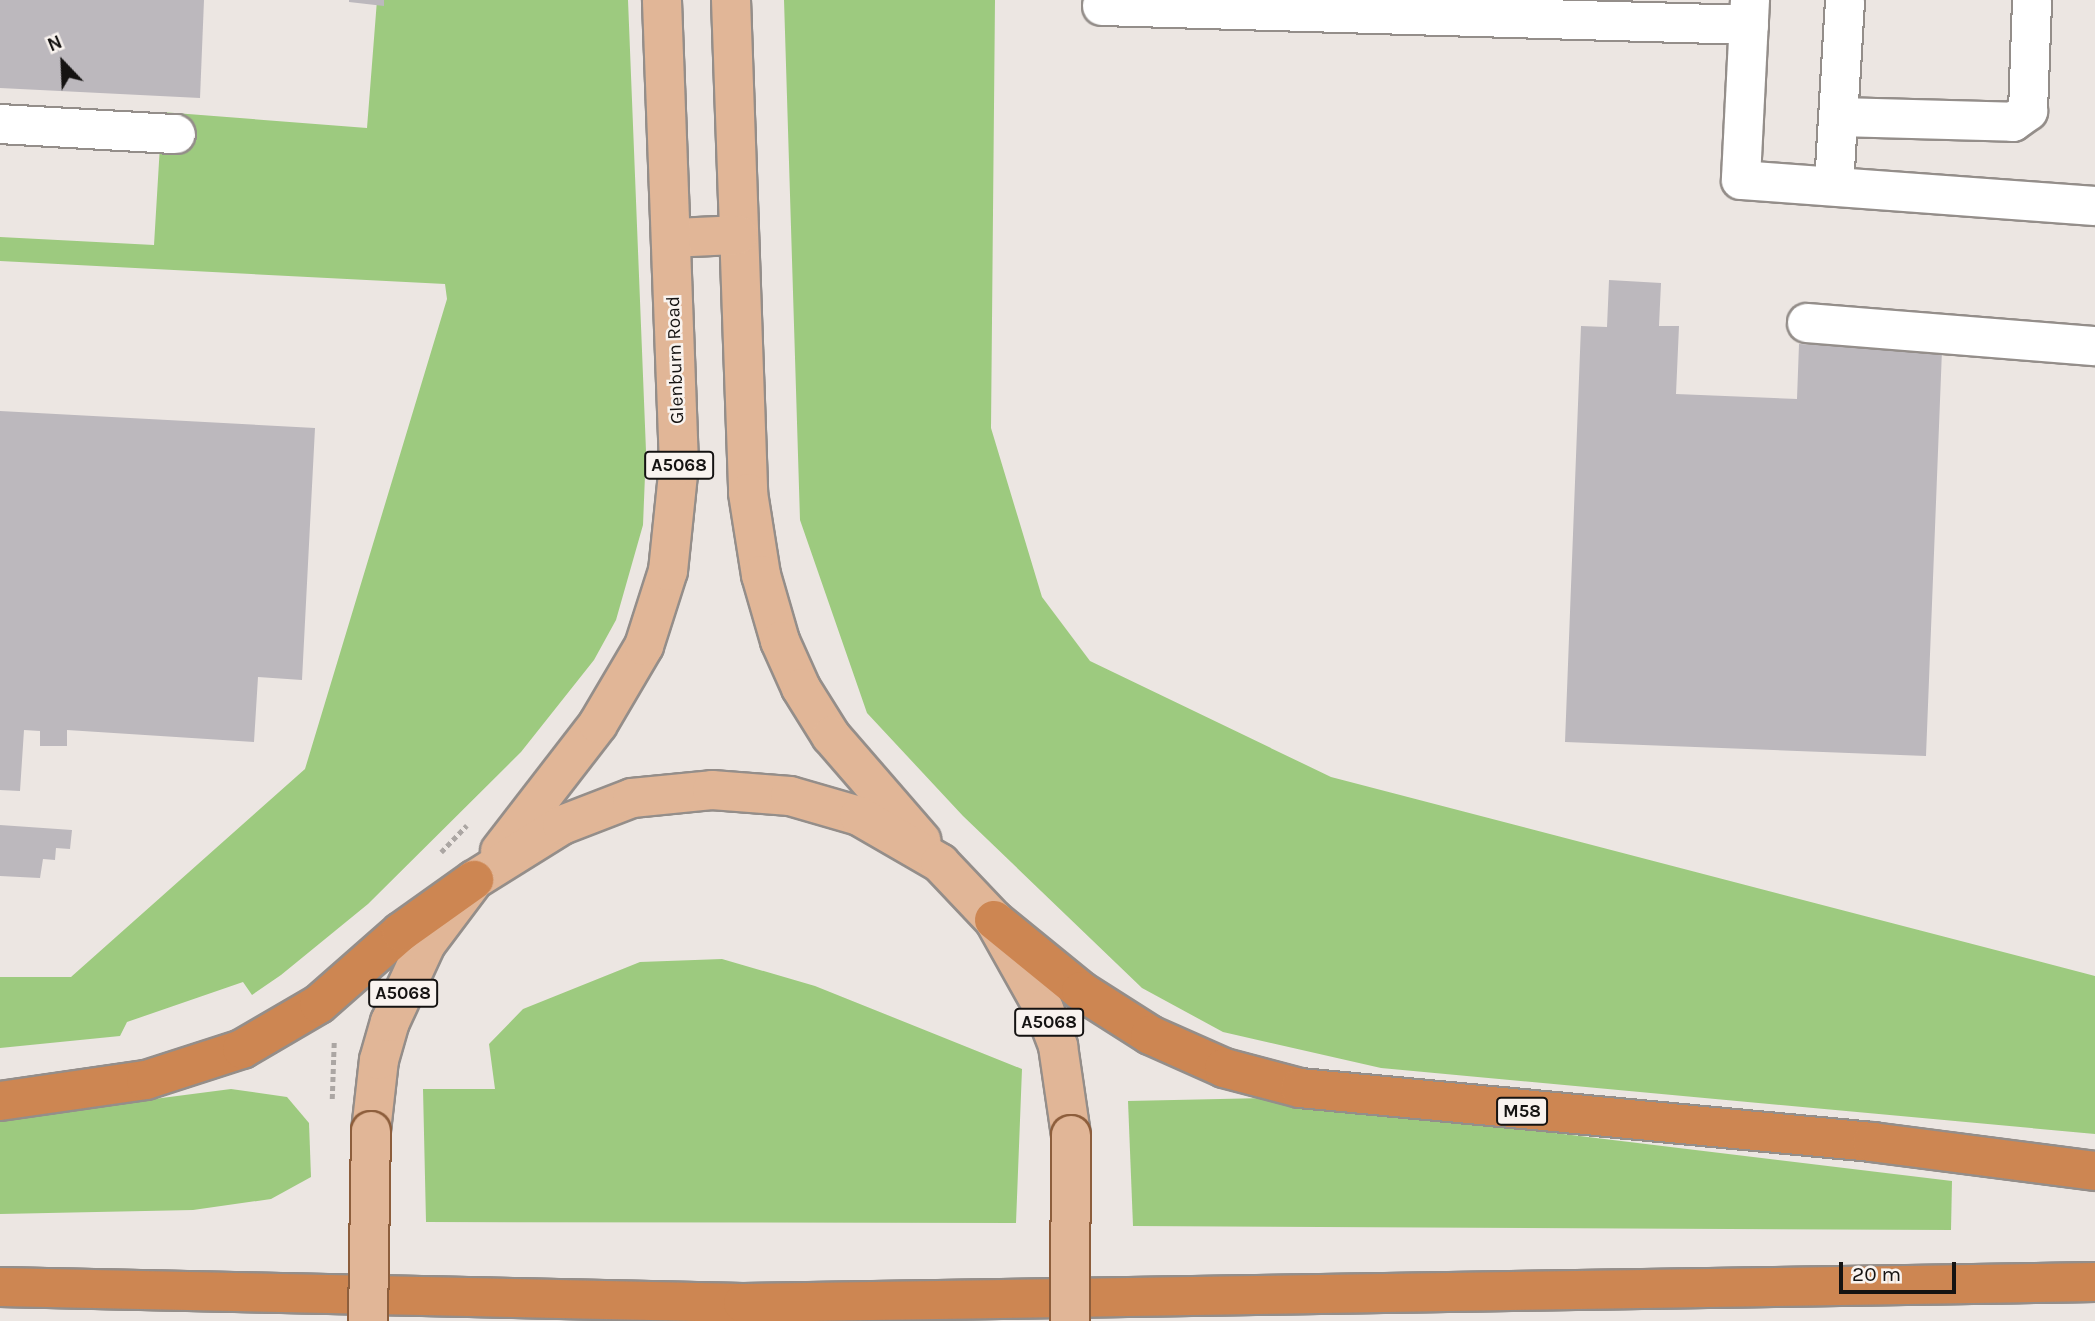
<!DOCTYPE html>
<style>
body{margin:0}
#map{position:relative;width:2095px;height:1321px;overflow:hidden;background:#ece6e2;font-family:Karla,sans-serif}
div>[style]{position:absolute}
.green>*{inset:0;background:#9dca7f}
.building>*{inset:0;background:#bcb8bd}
.path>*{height:4.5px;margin-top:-2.25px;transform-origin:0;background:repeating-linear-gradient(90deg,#aba6a3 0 5px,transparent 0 8.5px)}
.roads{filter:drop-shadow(2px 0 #948e8a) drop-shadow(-2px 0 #948e8a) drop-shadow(0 2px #948e8a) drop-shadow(0 -2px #948e8a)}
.minor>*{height:38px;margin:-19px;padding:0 19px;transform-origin:19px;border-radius:19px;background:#fff}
.major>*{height:38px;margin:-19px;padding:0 19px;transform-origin:19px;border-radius:19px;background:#e1b697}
.highway>*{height:38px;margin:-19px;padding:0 19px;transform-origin:19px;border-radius:19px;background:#cd8652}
.bridges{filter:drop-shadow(2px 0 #8d5e3c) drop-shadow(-2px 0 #8d5e3c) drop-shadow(0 2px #8d5e3c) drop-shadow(0 -2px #8d5e3c)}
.major-bridge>*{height:38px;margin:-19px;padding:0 19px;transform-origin:19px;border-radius:19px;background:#e1b697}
span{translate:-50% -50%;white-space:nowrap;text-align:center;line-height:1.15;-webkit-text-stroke:5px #f9f3ef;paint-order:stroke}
.shield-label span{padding:2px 5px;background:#f9f3ef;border:2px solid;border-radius:5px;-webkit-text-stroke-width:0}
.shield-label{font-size:18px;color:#151312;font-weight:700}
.street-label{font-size:19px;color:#151312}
.north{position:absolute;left:28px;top:28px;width:70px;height:70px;-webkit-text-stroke:5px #f9f3ef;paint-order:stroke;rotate:337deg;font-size:19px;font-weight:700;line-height:28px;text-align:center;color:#151312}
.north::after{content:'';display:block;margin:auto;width:24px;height:32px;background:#151312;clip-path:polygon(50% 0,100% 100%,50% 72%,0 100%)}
.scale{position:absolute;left:1839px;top:1262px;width:117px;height:32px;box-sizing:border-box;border:4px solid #151312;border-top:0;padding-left:9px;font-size:21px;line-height:24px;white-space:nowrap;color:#151312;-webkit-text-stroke:5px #f9f3ef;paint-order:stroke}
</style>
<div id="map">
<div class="green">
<div style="clip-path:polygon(377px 0,628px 0,646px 451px,643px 525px,616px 620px,594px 660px,521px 752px,368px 904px,281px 975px,252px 995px,243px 982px,127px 1022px,120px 1036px,0 1048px,0 977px,71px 977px,305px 769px,447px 299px,445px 284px,0 261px,0 237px,154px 245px,162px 112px,367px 128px)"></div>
<div style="clip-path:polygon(784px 0,995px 0,991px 428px,1042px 597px,1090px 661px,1331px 777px,2095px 976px,2095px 1134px,1381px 1068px,1223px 1032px,1142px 988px,963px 816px,867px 713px,800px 520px)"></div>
<div style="clip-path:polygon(722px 959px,815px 986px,1022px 1069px,1016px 1223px,426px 1222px,423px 1089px,495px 1089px,489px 1044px,523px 1009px,640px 962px)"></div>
<div style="clip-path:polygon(231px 1089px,287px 1097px,309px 1123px,311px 1177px,271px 1199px,193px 1210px,0 1214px,0 1119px)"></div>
<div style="clip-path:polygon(1266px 1098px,1952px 1181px,1951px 1230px,1133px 1226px,1128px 1101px)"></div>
</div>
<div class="building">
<div style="clip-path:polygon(0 0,204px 0,200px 98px,0 88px)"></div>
<div style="clip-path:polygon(349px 0,384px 0,384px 6px,349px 2px)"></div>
<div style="clip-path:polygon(1609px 280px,1661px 283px,1659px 326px,1679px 326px,1676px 394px,1797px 399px,1799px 344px,1942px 350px,1926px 756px,1565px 742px,1581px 326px,1607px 327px)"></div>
<div style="clip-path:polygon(0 411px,315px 428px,302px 680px,258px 677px,254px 742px,67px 730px,67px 746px,40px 746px,40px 731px,24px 730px,20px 791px,0 790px)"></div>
<div style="clip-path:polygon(0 825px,72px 830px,70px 849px,56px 848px,55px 860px,43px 859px,40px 878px,0 876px)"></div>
</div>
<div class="path">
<div style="left:441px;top:852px;width:37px;rotate:-46deg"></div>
<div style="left:332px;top:1099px;width:57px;rotate:-88deg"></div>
</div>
<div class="roads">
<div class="minor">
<div style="left:1750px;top:0;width:180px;rotate:92.9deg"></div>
<div style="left:1741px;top:180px;width:355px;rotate:4.2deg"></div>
<div style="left:1102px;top:6px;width:647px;rotate:1.68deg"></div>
<div style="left:1839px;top:117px;width:174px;rotate:1.6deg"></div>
<div style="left:2013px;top:122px;width:19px;rotate:-36deg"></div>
<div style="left:2028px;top:111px;width:111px;rotate:-87.9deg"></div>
<div style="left:0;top:124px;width:176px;rotate:3.3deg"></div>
<div style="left:1834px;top:186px;width:186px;rotate:-86.6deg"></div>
<div style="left:1807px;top:323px;width:289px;rotate:4.6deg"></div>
</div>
<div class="major">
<div style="left:731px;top:0;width:493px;rotate:88deg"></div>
<div style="left:748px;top:493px;width:83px;rotate:81deg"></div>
<div style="left:761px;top:575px;width:69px;rotate:73.9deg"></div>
<div style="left:780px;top:641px;width:51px;rotate:65.9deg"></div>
<div style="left:801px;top:688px;width:57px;rotate:58deg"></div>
<div style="left:831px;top:736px;width:138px;rotate:49.1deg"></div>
<div style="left:672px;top:238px;width:66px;rotate:-2.6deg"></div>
<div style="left:500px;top:851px;width:160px;rotate:-52.3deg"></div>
<div style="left:598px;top:724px;width:91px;rotate:-59.5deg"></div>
<div style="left:644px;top:646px;width:79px;rotate:-72.3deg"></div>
<div style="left:668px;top:571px;width:107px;rotate:-84.1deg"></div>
<div style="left:679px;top:465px;width:465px;rotate:-92.1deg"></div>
<div style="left:371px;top:1131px;width:71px;rotate:-83.6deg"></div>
<div style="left:379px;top:1060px;width:40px;rotate:-74deg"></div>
<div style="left:390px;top:1022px;width:86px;rotate:-65.2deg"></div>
<div style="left:426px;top:944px;width:80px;rotate:-53.1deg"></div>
<div style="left:474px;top:880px;width:104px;rotate:-32deg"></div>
<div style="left:562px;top:825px;width:75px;rotate:-21.1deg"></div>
<div style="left:632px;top:798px;width:80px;rotate:-5.7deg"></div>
<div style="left:712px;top:790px;width:78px;rotate:4.4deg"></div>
<div style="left:790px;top:796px;width:72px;rotate:16.2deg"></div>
<div style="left:859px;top:816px;width:94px;rotate:30.1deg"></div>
<div style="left:940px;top:863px;width:79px;rotate:46.5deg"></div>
<div style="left:994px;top:920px;width:102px;rotate:60.7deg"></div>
<div style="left:1044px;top:1009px;width:40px;rotate:69deg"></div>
<div style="left:1058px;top:1046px;width:90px;rotate:81.7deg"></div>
</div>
<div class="highway">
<div style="left:994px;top:920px;width:112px;rotate:39.2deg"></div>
<div style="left:1081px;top:991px;width:82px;rotate:32.5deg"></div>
<div style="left:1150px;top:1035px;width:81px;rotate:24deg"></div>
<div style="left:1224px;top:1068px;width:79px;rotate:14.7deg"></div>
<div style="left:1300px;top:1088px;width:575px;rotate:5.39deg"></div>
<div style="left:1872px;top:1142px;width:225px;rotate:7.4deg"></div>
<div style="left:0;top:1101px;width:148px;rotate:-8.2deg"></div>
<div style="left:146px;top:1080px;width:101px;rotate:-17.9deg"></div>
<div style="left:242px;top:1049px;width:89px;rotate:-30.3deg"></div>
<div style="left:319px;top:1004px;width:109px;rotate:-41.3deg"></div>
<div style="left:401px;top:932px;width:90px;rotate:-35.5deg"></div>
<div style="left:0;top:1287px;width:743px;rotate:1.23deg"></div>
<div style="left:743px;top:1303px;width:1352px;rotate:-0.89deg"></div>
</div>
</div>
<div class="bridges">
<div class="major-bridge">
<div style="left:368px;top:1321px;width:190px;rotate:-89.1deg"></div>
<div style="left:1070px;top:1321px;width:186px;rotate:-89.7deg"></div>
</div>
</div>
<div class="shield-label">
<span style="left:679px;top:465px">A5068</span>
<span style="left:403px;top:993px">A5068</span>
<span style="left:1049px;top:1022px">A5068</span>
<span style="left:1522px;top:1111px">M58</span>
</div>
<div class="street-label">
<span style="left:676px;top:360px;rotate:-92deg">Glenburn Road</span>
</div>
<div class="north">N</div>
<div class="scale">20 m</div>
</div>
